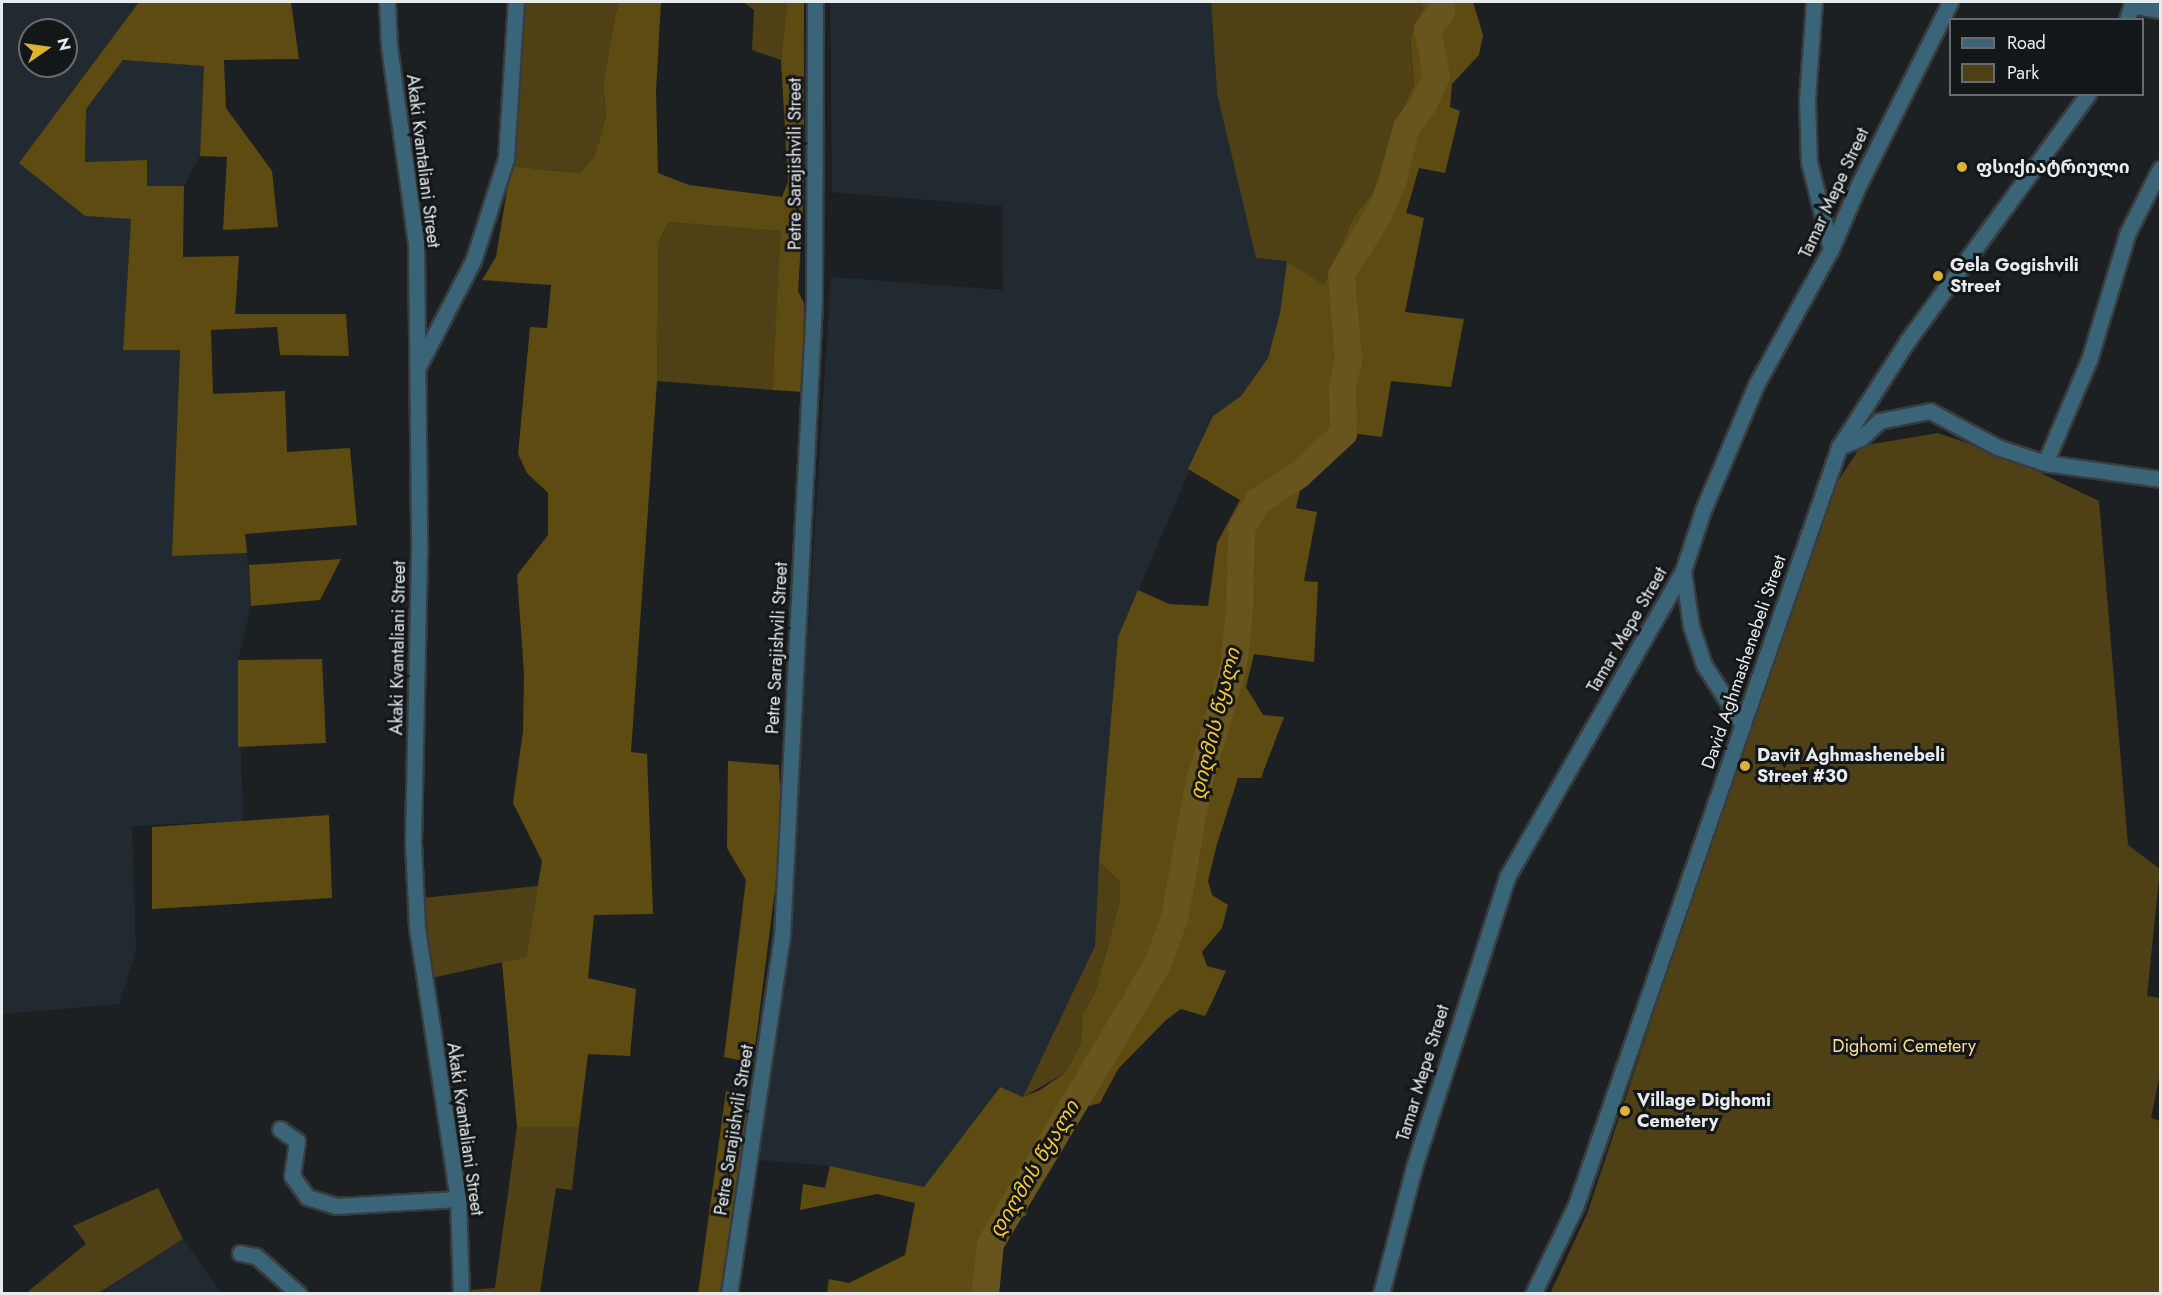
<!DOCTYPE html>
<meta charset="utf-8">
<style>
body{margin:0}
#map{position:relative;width:2162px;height:1295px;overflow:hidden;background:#1c2022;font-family:Jost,"Noto Sans Georgian",sans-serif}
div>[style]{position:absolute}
.built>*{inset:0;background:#202a30}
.green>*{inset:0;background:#4f4016}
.forest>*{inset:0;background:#5e4b12}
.river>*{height:27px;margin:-13.5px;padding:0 13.5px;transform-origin:13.5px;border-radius:13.5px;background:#68541d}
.roads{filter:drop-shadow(2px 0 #393c3e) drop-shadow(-2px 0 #393c3e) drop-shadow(0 2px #393c3e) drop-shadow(0 -2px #393c3e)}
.minor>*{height:15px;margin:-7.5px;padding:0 7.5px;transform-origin:7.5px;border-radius:7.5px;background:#3a6579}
.dots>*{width:16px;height:16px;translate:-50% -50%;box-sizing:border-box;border:3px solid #131719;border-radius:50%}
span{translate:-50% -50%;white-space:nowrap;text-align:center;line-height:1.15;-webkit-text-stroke:6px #131719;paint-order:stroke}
.street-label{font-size:18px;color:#e8ebec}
.poi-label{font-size:18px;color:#e8ebec;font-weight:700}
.left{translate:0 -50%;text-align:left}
.park-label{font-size:18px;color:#fade97}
.water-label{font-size:20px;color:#f7c83a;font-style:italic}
.frame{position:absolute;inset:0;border:3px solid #e8ebec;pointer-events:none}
.legend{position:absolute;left:1949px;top:18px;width:195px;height:78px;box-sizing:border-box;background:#131719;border:2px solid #686c6d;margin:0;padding:8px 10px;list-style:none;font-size:18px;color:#e8ebec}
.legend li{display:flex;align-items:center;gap:12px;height:30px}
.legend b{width:30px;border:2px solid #686c6d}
.north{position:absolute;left:18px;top:18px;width:60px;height:60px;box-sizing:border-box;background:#131719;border:2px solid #686c6d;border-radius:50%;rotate:77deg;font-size:16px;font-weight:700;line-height:24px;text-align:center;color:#e8ebec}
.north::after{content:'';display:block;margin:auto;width:21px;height:27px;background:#dcb233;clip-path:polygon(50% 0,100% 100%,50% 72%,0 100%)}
</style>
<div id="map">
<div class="built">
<div style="clip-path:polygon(evenodd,2px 2px,139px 2px,19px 163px,85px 216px,131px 219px,123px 350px,180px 350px,172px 555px,247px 553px,251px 606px,238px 660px,243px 821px,132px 826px,136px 950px,119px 1004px,2px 1014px,2px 2px,30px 30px,66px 30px,66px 66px,30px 66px,30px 30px)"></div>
<div style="clip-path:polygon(830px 2px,1211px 2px,1217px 93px,1287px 261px,1280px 313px,1268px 358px,1241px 396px,1213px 416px,1118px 637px,1095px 946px,1023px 1097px,999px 1087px,924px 1187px,830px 1166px,758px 1160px,789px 928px,831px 277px,1003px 290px,1002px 206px,832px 192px)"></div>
<div style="clip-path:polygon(123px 60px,205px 66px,200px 156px,184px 186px,147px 186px,147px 160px,85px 162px,86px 109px)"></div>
<div style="clip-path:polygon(183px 1239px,222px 1293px,99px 1294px)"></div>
</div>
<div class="green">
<div style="clip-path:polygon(524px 2px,618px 2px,603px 82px,606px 116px,595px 155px,580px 173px,511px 166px)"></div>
<div style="clip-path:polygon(743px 2px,787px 2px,781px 60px,752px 50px,754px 10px)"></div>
<div style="clip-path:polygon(1211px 2px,1421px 2px,1423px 8px,1410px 38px,1414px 84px,1389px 137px,1373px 193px,1354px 216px,1324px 286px,1287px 261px,1256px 258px,1217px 93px)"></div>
<div style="clip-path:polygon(669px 222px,782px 231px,772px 390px,657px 381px,659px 241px)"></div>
<div style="clip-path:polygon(1938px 433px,2007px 457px,2099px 501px,2128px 845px,2160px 869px,2147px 996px,2160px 998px,2160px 1073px,2151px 1118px,2160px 1121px,2160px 1293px,1550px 1294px,1587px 1214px,1774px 651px,1838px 481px,1861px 446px)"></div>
<div style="clip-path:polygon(1099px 862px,1120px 882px,1120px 900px,1095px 992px,1082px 1015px,1081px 1043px,1065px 1073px,1023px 1097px,1095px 946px)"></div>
<div style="clip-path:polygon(538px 886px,526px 957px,432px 978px,422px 898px)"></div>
<div style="clip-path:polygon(517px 1127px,579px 1127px,572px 1190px,556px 1188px,540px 1293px,470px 1293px,470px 1290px,495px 1288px)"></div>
<div style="clip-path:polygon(158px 1188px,183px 1239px,99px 1293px,26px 1293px,86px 1244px,73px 1226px)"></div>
</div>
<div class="forest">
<div style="clip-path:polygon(139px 2px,291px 2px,299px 59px,224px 60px,226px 108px,272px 171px,278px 227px,223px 230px,227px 157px,200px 156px,204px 66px,123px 60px,86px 109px,85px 162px,147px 160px,147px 186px,184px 186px,183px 257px,239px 256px,235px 314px,346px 314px,349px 356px,280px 355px,277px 327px,211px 330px,213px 394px,285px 391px,287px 452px,350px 448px,357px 525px,245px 534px,247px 553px,172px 556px,180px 350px,123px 350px,131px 219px,85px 216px,19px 163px)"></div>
<div style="clip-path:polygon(618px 2px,661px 2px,656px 92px,658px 173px,689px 185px,782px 197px,788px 182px,781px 60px,787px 2px,804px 2px,804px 191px,798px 291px,804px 303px,803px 392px,772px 390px,781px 231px,669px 222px,659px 241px,657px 381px,631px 752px,647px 754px,653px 914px,594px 915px,588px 978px,636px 989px,630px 1056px,588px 1054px,579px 1127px,517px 1127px,502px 962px,526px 957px,542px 861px,513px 803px,523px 731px,524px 673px,517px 575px,548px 535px,548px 493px,527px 473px,518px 454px,530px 327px,547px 328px,551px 285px,482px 280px,496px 257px,511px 166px,580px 173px,595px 155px,606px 116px,603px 82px)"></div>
<div style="clip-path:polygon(1421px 2px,1473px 2px,1483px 35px,1479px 55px,1452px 84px,1450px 107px,1460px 111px,1445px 173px,1419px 168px,1406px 213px,1424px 218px,1405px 312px,1464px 319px,1451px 387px,1391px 381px,1382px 437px,1351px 433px,1300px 490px,1296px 508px,1317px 512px,1304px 581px,1318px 582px,1314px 662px,1254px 654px,1246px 687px,1263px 715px,1284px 717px,1261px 778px,1238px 778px,1217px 844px,1208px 881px,1212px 895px,1228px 905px,1222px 928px,1202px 952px,1207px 966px,1226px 971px,1213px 1000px,1205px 1016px,1181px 1009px,1166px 1020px,1118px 1069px,1100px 1103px,1085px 1107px,1029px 1197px,1026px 1216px,1011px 1219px,997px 1245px,991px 1293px,827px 1293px,829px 1279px,849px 1283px,905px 1255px,915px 1203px,877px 1194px,800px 1210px,803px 1184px,825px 1188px,830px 1166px,924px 1187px,1000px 1087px,1023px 1097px,1040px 1090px,1065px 1073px,1081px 1043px,1082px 1015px,1095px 992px,1120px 900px,1120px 882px,1099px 862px,1118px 637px,1138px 590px,1169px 604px,1208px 606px,1217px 543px,1240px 500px,1188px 469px,1213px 416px,1241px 396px,1268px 358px,1280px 313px,1287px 261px,1324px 285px,1354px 216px,1373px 193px,1389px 137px,1414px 84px,1410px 38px,1423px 8px)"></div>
<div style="clip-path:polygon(341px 559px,320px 600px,251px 606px,249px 565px)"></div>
<div style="clip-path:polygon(322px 659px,326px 743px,238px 747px,238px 660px)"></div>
<div style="clip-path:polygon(728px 761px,779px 765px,782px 834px,753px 1063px,724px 1057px,746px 880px,727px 848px)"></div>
<div style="clip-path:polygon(329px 815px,332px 898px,152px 909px,152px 827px)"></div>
<div style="clip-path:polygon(726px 1091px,749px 1096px,724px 1293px,698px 1294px)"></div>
</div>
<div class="river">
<div style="left:985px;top:1294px;width:51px;rotate:-84.4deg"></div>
<div style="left:990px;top:1243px;width:323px;rotate:-59.1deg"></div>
<div style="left:1156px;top:966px;width:51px;rotate:-69.4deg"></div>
<div style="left:1174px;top:918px;width:136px;rotate:-79.8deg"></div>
<div style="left:1198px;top:784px;width:123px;rotate:-73.5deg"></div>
<div style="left:1233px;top:666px;width:53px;rotate:-83.5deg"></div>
<div style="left:1239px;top:613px;width:84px;rotate:-88.6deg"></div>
<div style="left:1241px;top:529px;width:32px;rotate:-60deg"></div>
<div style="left:1257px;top:501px;width:49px;rotate:-32.4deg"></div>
<div style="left:1298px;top:475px;width:62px;rotate:-43deg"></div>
<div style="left:1343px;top:433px;width:47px;rotate:-91.2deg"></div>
<div style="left:1342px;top:386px;width:28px;rotate:-77deg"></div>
<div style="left:1348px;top:359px;width:85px;rotate:-94.7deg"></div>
<div style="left:1341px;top:274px;width:68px;rotate:-58.2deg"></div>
<div style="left:1377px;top:216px;width:37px;rotate:-66deg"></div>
<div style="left:1392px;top:182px;width:57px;rotate:-75.7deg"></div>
<div style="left:1406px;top:127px;width:29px;rotate:-54deg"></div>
<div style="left:1423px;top:104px;width:31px;rotate:-65deg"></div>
<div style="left:1436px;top:76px;width:48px;rotate:-100.8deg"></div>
<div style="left:1427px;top:29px;width:23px;rotate:-52deg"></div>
<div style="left:1441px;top:11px;width:9px;rotate:-90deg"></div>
</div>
<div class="roads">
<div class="minor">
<div style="left:387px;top:2px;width:44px;rotate:87.4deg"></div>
<div style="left:389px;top:46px;width:199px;rotate:82.2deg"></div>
<div style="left:416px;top:243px;width:311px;rotate:89.4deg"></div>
<div style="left:419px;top:554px;width:289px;rotate:91.2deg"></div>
<div style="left:413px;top:843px;width:85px;rotate:87.3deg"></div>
<div style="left:417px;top:928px;width:274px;rotate:81.4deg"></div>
<div style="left:458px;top:1199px;width:95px;rotate:88.2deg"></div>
<div style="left:1814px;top:2px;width:97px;rotate:94.1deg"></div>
<div style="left:1807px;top:99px;width:63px;rotate:88.2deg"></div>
<div style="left:1809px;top:162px;width:90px;rotate:75.8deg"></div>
<div style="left:2131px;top:5px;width:29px;rotate:10deg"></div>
<div style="left:2127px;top:20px;width:19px;rotate:-74deg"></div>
<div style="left:418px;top:367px;width:119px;rotate:-62.6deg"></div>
<div style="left:473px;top:261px;width:107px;rotate:-72.1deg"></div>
<div style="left:506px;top:159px;width:157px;rotate:-86.4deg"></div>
<div style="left:1839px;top:447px;width:24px;rotate:-22deg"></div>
<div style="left:1861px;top:438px;width:25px;rotate:-43deg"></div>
<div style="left:1879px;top:421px;width:52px;rotate:-11.1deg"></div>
<div style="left:1930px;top:411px;width:76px;rotate:28.2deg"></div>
<div style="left:1997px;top:447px;width:51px;rotate:18.4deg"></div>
<div style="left:2045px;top:463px;width:116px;rotate:7.9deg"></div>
<div style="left:2045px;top:463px;width:112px;rotate:-66.9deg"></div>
<div style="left:2089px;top:360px;width:134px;rotate:-73.1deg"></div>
<div style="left:2128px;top:232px;width:71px;rotate:-63.1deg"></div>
<div style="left:1683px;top:571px;width:56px;rotate:81.7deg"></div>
<div style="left:1691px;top:626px;width:41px;rotate:71.6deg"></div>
<div style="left:1704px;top:665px;width:72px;rotate:57deg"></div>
<div style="left:280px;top:1129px;width:21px;rotate:35deg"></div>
<div style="left:297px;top:1141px;width:35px;rotate:98deg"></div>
<div style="left:292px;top:1176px;width:26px;rotate:54deg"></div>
<div style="left:307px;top:1197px;width:30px;rotate:17deg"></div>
<div style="left:336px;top:1206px;width:122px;rotate:-3.3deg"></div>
<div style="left:240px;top:1253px;width:16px;rotate:11deg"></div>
<div style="left:256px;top:1256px;width:57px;rotate:41.5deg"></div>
<div style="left:729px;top:1294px;width:362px;rotate:-81.6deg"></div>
<div style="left:782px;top:936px;width:635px;rotate:-87.11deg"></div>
<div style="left:814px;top:302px;width:300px;rotate:-89.8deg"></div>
<div style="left:1381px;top:1294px;width:131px;rotate:-75.4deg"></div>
<div style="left:1414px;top:1167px;width:305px;rotate:-72.2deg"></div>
<div style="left:1507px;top:877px;width:353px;rotate:-60.1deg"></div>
<div style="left:1683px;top:571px;width:64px;rotate:-71.8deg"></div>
<div style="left:1703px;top:510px;width:138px;rotate:-67deg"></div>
<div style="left:1757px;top:383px;width:153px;rotate:-61.1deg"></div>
<div style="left:1831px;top:249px;width:71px;rotate:-66.7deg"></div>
<div style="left:1859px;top:184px;width:203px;rotate:-63.4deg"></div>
<div style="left:1533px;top:1294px;width:99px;rotate:-64.2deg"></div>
<div style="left:1576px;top:1205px;width:802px;rotate:-70.86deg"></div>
<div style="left:1839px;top:447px;width:127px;rotate:-57.2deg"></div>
<div style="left:1908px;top:340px;width:305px;rotate:-53.8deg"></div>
</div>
</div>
<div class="dots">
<div style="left:1962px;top:167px;background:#dcb233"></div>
<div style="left:1938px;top:276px;background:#dcb233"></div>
<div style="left:1745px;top:766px;background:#dcb233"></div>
<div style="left:1625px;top:1111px;background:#dcb233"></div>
</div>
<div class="street-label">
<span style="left:423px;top:161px;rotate:83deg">Akaki Kvantaliani Street</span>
<span style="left:795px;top:164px;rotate:-90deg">Petre Sarajishvili Street</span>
<span style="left:1834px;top:193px;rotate:-65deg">Tamar Mepe Street</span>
<span style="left:1627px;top:630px;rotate:-60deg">Tamar Mepe Street</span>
<span style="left:398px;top:648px;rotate:-89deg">Akaki Kvantaliani Street</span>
<span style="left:777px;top:648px;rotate:-87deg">Petre Sarajishvili Street</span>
<span style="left:1744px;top:662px;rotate:-71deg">David Aghmashenebeli Street</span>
<span style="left:1423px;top:1073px;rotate:-73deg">Tamar Mepe Street</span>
<span style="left:465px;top:1129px;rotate:82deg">Akaki Kvantaliani Street</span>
<span style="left:734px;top:1130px;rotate:-81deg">Petre Sarajishvili Street</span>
</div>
<div class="poi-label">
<span class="left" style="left:1976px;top:167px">ფსიქიატრიული</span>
<span class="left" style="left:1950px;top:276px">Gela Gogishvili<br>Street</span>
<span class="left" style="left:1757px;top:766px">Davit Aghmashenebeli<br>Street #30</span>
<span class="left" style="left:1637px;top:1111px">Village Dighomi<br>Cemetery</span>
</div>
<div class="park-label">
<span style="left:1904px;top:1046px">Dighomi Cemetery</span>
</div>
<div class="water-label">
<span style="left:1215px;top:724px;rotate:-76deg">დიღმის წყალი</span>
<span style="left:1034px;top:1169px;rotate:-59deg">დიღმის წყალი</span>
</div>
<div class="frame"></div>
<ul class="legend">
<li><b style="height:8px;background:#3a6579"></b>Road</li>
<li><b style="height:16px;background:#4f4016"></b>Park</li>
</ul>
<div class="north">N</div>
</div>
